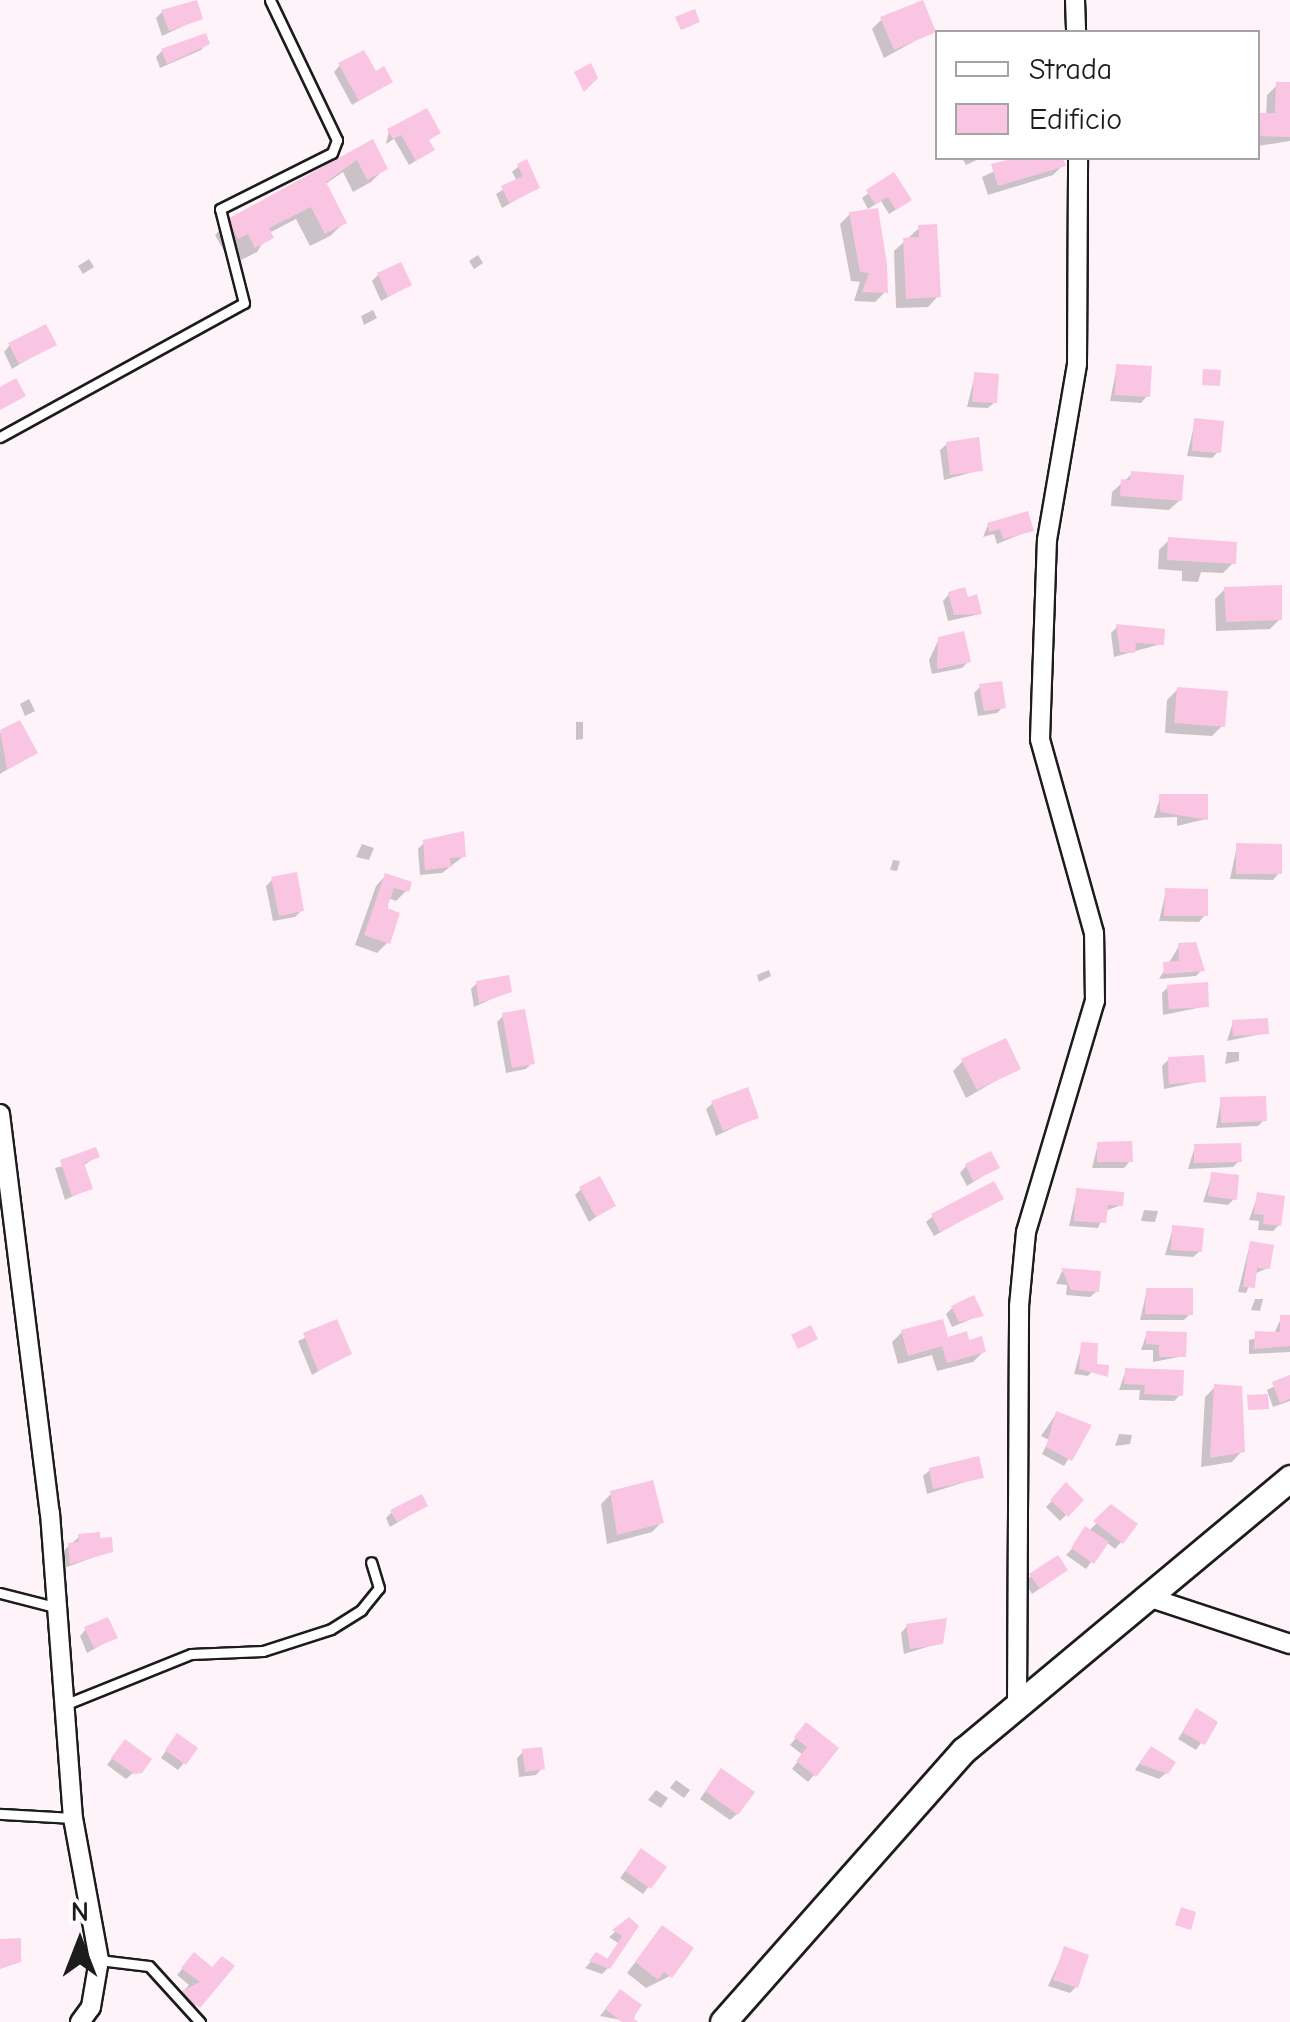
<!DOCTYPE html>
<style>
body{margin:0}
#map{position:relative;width:1290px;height:2022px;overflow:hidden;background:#fef3f9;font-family:"Comic Neue",sans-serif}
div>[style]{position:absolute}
.shadow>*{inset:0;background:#0003}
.building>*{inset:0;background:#fac5e2}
.roads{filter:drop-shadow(2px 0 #1c1c1c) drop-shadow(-2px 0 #1c1c1c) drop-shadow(0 2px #1c1c1c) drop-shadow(0 -2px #1c1c1c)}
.lane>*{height:9px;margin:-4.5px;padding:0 4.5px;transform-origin:4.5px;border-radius:4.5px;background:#fff}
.street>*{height:18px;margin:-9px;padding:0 9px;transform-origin:9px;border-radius:9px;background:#fff}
.secondary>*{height:25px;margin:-12.5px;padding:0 12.5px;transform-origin:12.5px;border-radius:12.5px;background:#fff}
span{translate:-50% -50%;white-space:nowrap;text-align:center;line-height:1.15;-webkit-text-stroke:8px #fff;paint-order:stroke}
.legend{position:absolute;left:935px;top:30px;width:325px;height:130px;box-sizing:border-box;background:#fff;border:2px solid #a4a4a4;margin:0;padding:12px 18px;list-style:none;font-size:30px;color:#1c1c1c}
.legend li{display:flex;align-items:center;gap:20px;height:50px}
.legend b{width:50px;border:2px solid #a4a4a4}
.north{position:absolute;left:30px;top:1892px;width:100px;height:100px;-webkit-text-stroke:8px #fff;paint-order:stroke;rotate:0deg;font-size:28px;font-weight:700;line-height:40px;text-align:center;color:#1c1c1c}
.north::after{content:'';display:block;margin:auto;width:35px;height:45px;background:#1c1c1c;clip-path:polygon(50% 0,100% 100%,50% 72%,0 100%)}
</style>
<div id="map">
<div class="shadow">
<div style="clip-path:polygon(162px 12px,200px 18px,162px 36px,156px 18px)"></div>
<div style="clip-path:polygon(882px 19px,933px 31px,884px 58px,872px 29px)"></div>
<div style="clip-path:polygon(207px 43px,201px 50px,160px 68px,156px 57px,162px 51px)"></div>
<div style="clip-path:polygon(340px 65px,375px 74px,390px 81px,352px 105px,334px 72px)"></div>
<div style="clip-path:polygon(1277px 85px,1290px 85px,1290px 141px,1258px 146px,1258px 116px,1266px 116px,1267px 95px)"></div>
<div style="clip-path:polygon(389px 131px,437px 133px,427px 141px,432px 150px,409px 165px,394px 139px,386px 144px)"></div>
<div style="clip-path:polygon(372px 142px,385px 168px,371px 182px,353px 192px,343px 172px,324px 185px,344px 223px,330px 236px,310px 246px,296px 219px,269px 233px,257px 252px,241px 260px,234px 246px,224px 251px,215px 235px,229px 221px)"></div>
<div style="clip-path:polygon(962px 158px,981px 158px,966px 165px)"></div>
<div style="clip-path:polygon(1023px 158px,1061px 158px,1063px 165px,1053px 175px,988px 195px,982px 177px)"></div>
<div style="clip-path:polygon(519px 166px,537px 188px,502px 208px,496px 194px,517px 181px,512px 172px)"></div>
<div style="clip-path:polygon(893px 175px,903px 205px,889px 214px,881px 201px,868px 209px,862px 198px)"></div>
<div style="clip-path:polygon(850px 214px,885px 292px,875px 302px,854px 301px,860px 282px,851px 281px,840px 224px)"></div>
<div style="clip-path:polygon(919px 228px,938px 296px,928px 307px,896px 308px,894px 251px)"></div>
<div style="clip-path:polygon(478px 255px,483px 263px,474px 269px,469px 261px)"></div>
<div style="clip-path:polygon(89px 259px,94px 267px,83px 274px,78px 266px)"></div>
<div style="clip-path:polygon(378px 275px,409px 285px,381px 301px,372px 281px)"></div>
<div style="clip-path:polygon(373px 310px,377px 318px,364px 325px,361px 316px)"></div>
<div style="clip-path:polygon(53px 344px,12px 369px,4px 352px,10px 345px)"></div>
<div style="clip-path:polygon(1117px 366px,1147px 396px,1141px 403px,1110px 401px)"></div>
<div style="clip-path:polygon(975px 375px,995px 402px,988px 408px,967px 407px)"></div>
<div style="clip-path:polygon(1195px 421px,1218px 452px,1212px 458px,1187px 456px)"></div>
<div style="clip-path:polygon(947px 444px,980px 470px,944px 480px,940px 450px)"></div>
<div style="clip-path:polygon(1132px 474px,1180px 500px,1169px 510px,1111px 506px,1112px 492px)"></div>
<div style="clip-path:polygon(988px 525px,1031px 530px,997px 544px,994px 534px,983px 537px)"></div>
<div style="clip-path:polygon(1169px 540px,1233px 563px,1223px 573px,1201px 572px,1198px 582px,1182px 581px,1182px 571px,1158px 569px,1159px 550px)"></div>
<div style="clip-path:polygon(1225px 589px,1280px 619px,1270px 629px,1216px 631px,1215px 599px)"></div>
<div style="clip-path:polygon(949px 594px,966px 600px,980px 614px,948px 621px,943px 601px)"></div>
<div style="clip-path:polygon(1117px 627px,1161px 644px,1114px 657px,1111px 633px)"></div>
<div style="clip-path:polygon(939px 639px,968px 662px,962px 668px,932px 674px,929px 660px)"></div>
<div style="clip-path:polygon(980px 687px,1003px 707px,997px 713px,978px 716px,974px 693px)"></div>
<div style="clip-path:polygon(1177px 690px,1222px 726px,1212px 736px,1165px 733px,1167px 700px)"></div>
<div style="clip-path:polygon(29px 699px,35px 711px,25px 716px,20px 704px)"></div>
<div style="clip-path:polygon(576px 722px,583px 722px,583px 739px,576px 740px)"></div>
<div style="clip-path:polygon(19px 723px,35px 752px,0 774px,0 733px)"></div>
<div style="clip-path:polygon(1160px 797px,1206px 819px,1177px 826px,1177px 817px,1154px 818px)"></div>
<div style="clip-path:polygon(424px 843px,464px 856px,442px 873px,420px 875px,418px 849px)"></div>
<div style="clip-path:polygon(362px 844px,374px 848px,369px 860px,356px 857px)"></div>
<div style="clip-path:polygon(1237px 846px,1279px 873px,1273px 880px,1230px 879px)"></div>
<div style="clip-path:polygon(893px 860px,900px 861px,897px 871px,890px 870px)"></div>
<div style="clip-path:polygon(386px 875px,406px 891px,396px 901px,388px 898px,387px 943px,377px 953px,355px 945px,376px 886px)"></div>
<div style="clip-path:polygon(273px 879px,302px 910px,295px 917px,273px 921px,266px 886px)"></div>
<div style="clip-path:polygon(1166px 891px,1205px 915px,1199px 922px,1159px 921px)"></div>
<div style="clip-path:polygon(1195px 944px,1202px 970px,1196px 976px,1159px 979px,1179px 946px)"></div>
<div style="clip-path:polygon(769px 970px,771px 976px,759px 982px,757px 975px)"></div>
<div style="clip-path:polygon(477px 983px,509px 991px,474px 1007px,471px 989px)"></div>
<div style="clip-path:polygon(1168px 987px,1207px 1006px,1163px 1015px,1162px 993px)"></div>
<div style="clip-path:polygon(503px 1016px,532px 1063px,526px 1069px,506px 1073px,497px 1022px)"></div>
<div style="clip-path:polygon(1233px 1022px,1266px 1033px,1227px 1041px)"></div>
<div style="clip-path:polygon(1227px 1052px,1239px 1052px,1239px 1061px,1225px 1064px)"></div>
<div style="clip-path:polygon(1169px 1059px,1203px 1081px,1164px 1089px,1162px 1066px)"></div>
<div style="clip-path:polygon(963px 1061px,1018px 1068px,966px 1098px,953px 1071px)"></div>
<div style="clip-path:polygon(1221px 1100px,1264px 1120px,1258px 1126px,1216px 1128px)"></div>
<div style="clip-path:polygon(713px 1103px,756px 1117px,716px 1136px,706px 1109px)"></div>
<div style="clip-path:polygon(1098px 1144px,1130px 1161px,1124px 1168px,1092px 1168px)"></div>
<div style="clip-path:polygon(1195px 1146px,1239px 1161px,1233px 1167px,1188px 1169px)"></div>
<div style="clip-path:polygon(97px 1157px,82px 1166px,90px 1188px,65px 1200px,55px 1168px)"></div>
<div style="clip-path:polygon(966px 1166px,997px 1167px,967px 1186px,960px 1173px)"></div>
<div style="clip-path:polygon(1212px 1175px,1234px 1199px,1228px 1205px,1203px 1202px)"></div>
<div style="clip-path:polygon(581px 1189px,613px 1205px,589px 1222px,575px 1195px)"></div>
<div style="clip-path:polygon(1077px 1191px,1121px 1205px,1105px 1211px,1098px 1228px,1069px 1226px)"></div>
<div style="clip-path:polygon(1258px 1195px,1279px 1225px,1273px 1231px,1258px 1230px,1259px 1221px,1249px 1220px)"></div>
<div style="clip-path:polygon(1000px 1199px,934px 1236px,926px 1222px,933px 1216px)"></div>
<div style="clip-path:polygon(1158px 1211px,1155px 1222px,1141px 1221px,1144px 1210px)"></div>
<div style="clip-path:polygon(1173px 1228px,1200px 1251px,1193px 1257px,1165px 1255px)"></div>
<div style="clip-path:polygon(1250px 1244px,1268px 1268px,1254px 1274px,1246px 1293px,1238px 1292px)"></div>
<div style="clip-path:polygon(1062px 1271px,1097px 1291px,1090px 1297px,1066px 1295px,1067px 1285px,1056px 1284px)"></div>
<div style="clip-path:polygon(1147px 1290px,1190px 1314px,1184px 1320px,1140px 1320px)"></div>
<div style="clip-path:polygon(1263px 1299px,1260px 1311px,1251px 1310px,1255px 1299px)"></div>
<div style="clip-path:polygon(952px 1308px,981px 1315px,952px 1327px,946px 1314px)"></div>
<div style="clip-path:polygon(1281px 1318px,1290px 1318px,1290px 1352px,1249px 1354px,1249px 1340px,1274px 1334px)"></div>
<div style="clip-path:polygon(902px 1332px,967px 1343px,983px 1352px,973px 1362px,937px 1371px,932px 1355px,898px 1364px,892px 1342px)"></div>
<div style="clip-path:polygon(1147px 1333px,1184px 1356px,1153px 1362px,1153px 1350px,1141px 1350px)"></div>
<div style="clip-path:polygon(313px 1334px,349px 1353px,312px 1375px,298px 1341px)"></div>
<div style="clip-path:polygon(1082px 1345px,1094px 1369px,1088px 1376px,1074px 1374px)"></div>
<div style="clip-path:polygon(1126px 1370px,1180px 1395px,1174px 1401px,1139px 1400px,1140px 1390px,1119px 1390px)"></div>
<div style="clip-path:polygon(1290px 1378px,1290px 1401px,1273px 1407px,1267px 1390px)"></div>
<div style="clip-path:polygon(1215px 1387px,1242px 1451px,1232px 1462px,1201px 1467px,1205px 1397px)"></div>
<div style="clip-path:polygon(1056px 1414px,1089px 1426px,1064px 1466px,1042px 1454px,1049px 1440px,1041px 1436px)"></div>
<div style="clip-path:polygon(1132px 1435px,1130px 1444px,1115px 1446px,1119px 1434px)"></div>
<div style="clip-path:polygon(930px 1470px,981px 1477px,927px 1494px,923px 1476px)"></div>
<div style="clip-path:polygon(1066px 1486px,1081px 1500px,1060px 1521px,1046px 1507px)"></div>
<div style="clip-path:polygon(611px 1494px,662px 1522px,652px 1532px,607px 1544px,601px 1504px)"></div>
<div style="clip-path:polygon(425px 1506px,390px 1527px,386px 1518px,392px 1512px)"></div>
<div style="clip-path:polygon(1112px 1507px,1121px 1542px,1115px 1549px,1106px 1542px,1086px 1569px,1066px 1555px)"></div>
<div style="clip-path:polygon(79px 1537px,111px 1551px,64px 1568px,62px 1552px)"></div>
<div style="clip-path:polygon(1031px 1576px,1058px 1576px,1032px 1594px,1025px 1582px)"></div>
<div style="clip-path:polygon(907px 1626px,940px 1643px,904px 1654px,901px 1633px)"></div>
<div style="clip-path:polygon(86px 1629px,115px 1637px,87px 1653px,80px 1636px)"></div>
<div style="clip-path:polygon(1196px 1711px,1215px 1723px,1196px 1750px,1178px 1739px)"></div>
<div style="clip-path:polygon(806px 1726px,814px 1775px,808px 1782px,792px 1769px,803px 1755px,790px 1745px)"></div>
<div style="clip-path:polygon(171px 1743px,184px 1763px,178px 1770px,161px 1758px)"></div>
<div style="clip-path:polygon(119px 1749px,148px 1760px,126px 1779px,107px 1765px)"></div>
<div style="clip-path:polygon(523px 1752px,542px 1768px,536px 1775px,519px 1777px,517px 1758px)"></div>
<div style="clip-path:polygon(1145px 1755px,1166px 1773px,1159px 1779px,1135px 1770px)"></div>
<div style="clip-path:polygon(715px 1777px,737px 1814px,730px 1820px,700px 1799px)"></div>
<div style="clip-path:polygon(676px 1780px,690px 1790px,684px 1798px,670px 1788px)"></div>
<div style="clip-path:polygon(656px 1790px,668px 1798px,661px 1808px,648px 1800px)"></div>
<div style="clip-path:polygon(635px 1858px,663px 1867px,643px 1894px,620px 1878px)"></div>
<div style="clip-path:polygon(629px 1920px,636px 1926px,608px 1968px,602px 1974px,585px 1968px,597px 1955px,606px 1961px,618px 1943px,609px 1937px)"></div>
<div style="clip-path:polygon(653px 1939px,670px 1976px,646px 1988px,627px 1973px)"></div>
<div style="clip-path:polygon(1065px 1949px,1076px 1987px,1070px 1993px,1048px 1986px)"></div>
<div style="clip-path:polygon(188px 1962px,212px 1970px,192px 2012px,176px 1999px,189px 1985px,177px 1975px)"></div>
<div style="clip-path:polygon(614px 1998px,639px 2006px,632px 2022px,600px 2016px)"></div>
</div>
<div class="building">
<div style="clip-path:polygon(197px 0,203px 19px,169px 31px,161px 10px)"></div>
<div style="clip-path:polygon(923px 0,936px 32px,894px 50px,880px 17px)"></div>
<div style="clip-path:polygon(695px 9px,700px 22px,681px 30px,675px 17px)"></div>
<div style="clip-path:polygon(206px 33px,210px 44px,167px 64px,161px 49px)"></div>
<div style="clip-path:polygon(364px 50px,376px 71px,384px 66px,393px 82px,359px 101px,338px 63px)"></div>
<div style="clip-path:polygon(591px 63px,598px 78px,584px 92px,574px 72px)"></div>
<div style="clip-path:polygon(1276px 82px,1290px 82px,1290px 137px,1258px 136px,1258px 113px,1275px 113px)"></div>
<div style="clip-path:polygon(427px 108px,441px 133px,429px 140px,435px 150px,416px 161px,401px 135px,393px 139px,387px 129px)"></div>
<div style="clip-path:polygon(373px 139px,388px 169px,367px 180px,357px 160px,326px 182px,347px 223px,325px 234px,311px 207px,269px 228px,274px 238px,255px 248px,248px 234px,238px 239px,228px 219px)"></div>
<div style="clip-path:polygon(1015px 158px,1063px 158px,1066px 166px,998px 186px,991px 164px)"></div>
<div style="clip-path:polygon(527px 159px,540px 188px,509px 203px,501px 186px,523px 176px,517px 164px)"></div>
<div style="clip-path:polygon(894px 172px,912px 200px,896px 210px,888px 197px,875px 204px,866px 190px)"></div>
<div style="clip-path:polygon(878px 208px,887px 264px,888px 293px,862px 292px,869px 273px,860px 272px,849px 212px)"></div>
<div style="clip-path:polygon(937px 224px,941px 297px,906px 299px,903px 238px,919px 237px,918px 225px)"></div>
<div style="clip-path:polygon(401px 262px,412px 285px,388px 297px,377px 273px)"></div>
<div style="clip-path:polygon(46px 324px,57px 345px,19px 364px,8px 343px)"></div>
<div style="clip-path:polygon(1116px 364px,1152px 366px,1150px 397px,1115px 395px)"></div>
<div style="clip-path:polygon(1203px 369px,1221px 370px,1220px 386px,1202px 385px)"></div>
<div style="clip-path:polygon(974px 372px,999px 374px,997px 403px,972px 402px)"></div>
<div style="clip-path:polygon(16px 378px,26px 396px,0 410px,0 387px)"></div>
<div style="clip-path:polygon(1194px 418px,1224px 421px,1221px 453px,1192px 451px)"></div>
<div style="clip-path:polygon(979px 437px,983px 471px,950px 475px,946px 442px)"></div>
<div style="clip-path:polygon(1131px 471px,1184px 475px,1182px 501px,1120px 496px,1121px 479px,1130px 480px)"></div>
<div style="clip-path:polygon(1028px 511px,1034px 531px,1003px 539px,1000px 529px,989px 532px,987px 523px)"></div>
<div style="clip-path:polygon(1168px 537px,1237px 542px,1236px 564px,1167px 560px)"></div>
<div style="clip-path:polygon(1282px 585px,1282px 620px,1226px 622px,1224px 587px)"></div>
<div style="clip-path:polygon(965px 587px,968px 597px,977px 594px,982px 614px,954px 615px,948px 592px)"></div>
<div style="clip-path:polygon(1116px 624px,1165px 629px,1164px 645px,1136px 643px,1135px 653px,1120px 652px)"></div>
<div style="clip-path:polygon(964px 631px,971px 662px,937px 669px,938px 637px)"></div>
<div style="clip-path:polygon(1002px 681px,1006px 708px,984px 711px,979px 684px)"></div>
<div style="clip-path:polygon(1177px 687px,1228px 691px,1225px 727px,1174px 723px)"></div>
<div style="clip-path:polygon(20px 720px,38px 753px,7px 770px,0 730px)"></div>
<div style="clip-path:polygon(1159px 794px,1208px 794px,1208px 820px,1160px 812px)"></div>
<div style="clip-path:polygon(464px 831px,466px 857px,450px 858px,451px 867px,425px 870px,423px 840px)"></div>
<div style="clip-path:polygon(1236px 843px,1282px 844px,1282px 874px,1236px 874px)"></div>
<div style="clip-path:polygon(297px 872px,304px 911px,279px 916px,271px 877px)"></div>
<div style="clip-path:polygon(385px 873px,412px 882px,409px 892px,394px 888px,387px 908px,400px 913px,390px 944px,364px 935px)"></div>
<div style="clip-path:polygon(1165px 888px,1208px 889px,1208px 916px,1164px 916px)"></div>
<div style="clip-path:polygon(1196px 942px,1205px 971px,1164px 974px,1163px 962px,1179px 961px,1178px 943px)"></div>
<div style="clip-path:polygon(509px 975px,512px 992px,479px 1003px,476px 981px)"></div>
<div style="clip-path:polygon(1208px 982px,1209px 1007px,1169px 1009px,1167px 985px)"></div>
<div style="clip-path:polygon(525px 1009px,535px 1064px,512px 1068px,502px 1013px)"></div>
<div style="clip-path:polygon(1268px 1018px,1269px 1034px,1233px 1036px,1232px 1020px)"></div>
<div style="clip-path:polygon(1006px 1038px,1021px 1069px,977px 1090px,961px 1059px)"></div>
<div style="clip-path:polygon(1204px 1055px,1206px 1082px,1169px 1084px,1168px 1057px)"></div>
<div style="clip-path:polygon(748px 1087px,759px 1118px,723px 1131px,711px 1101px)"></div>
<div style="clip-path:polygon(1266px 1096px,1267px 1121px,1221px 1123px,1220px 1097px)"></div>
<div style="clip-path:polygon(1132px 1141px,1133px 1162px,1097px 1162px,1097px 1142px)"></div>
<div style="clip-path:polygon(1241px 1143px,1242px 1162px,1194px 1163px,1194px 1144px)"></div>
<div style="clip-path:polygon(96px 1147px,100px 1157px,84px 1163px,93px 1189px,72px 1196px,60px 1160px)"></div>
<div style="clip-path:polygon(991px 1151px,1000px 1168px,973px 1181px,965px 1164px)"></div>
<div style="clip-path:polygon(1211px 1172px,1239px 1175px,1237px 1200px,1208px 1196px)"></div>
<div style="clip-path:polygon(600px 1176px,616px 1206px,596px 1217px,579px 1187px)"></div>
<div style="clip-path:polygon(994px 1181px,1004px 1199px,940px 1232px,931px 1214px)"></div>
<div style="clip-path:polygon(1076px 1188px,1124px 1192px,1123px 1206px,1108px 1205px,1106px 1223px,1074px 1221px)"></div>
<div style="clip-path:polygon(1257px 1192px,1285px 1196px,1281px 1226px,1263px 1224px,1264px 1215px,1254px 1214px)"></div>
<div style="clip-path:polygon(1172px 1225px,1204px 1228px,1202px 1252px,1171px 1250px)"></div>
<div style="clip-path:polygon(1250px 1241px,1274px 1245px,1270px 1269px,1257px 1268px,1255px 1288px,1243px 1287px)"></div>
<div style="clip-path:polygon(1061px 1268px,1101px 1271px,1099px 1292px,1071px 1290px)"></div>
<div style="clip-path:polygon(1146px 1288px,1193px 1288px,1193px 1315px,1145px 1314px)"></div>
<div style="clip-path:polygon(974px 1295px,984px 1316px,959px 1322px,951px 1306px)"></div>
<div style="clip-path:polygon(1280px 1315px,1290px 1315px,1290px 1346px,1254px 1349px,1255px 1331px,1280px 1332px)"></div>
<div style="clip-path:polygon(337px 1319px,352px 1354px,318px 1371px,303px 1333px)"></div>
<div style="clip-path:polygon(943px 1319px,948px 1337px,967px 1331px,969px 1340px,982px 1336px,986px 1352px,947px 1363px,942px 1346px,908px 1356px,901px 1330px)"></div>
<div style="clip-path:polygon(811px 1325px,818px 1339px,798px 1349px,791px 1335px)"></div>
<div style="clip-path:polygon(1146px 1331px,1187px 1332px,1186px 1357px,1159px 1357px,1159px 1345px,1146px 1344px)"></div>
<div style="clip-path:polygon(1081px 1342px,1098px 1343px,1097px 1364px,1109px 1365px,1108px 1377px,1079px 1369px)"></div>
<div style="clip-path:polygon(1125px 1368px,1184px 1370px,1183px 1396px,1144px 1394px,1145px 1385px,1124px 1384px)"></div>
<div style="clip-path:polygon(1290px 1375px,1290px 1399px,1280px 1403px,1272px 1382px)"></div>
<div style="clip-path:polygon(1214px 1384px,1242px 1386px,1245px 1452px,1210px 1458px)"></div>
<div style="clip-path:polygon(1268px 1394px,1269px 1409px,1248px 1410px,1247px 1395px)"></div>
<div style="clip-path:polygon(1056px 1411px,1092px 1425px,1072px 1461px,1046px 1447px)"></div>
<div style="clip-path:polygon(979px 1456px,984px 1478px,933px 1489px,929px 1468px)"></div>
<div style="clip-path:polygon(653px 1480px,664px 1523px,617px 1535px,610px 1491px)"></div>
<div style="clip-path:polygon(1066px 1482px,1084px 1500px,1068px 1517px,1050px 1500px)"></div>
<div style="clip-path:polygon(422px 1494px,428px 1506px,397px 1522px,390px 1510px)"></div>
<div style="clip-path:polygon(1111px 1504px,1138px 1524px,1123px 1544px,1093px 1521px)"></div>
<div style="clip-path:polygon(1085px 1526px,1109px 1542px,1094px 1564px,1071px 1548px)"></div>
<div style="clip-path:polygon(100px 1532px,100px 1538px,112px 1537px,113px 1552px,70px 1564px,68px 1543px,79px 1542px,78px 1534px)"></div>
<div style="clip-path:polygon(1058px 1555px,1068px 1570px,1040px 1589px,1029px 1574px)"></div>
<div style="clip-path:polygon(108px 1617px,118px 1638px,94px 1648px,84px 1627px)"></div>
<div style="clip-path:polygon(947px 1618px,943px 1644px,910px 1649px,906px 1624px)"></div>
<div style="clip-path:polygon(1196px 1708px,1218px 1722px,1205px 1745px,1182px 1732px)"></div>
<div style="clip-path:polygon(806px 1722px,839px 1748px,816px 1777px,796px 1761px,807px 1747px,794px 1737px)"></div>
<div style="clip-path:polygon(177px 1733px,198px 1748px,186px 1765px,165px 1750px)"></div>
<div style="clip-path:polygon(125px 1739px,152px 1759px,142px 1773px,134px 1774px,111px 1758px)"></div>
<div style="clip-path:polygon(1151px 1746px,1176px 1762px,1168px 1774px,1139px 1764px)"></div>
<div style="clip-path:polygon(542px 1747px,545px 1769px,525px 1772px,522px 1749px)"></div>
<div style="clip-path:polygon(721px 1768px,755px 1792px,738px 1815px,705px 1791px)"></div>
<div style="clip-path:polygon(641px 1848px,667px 1867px,651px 1889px,625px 1871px)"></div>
<div style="clip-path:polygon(1181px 1907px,1196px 1912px,1191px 1930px,1175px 1925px)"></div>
<div style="clip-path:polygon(629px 1917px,639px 1926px,610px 1969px,589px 1961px,596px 1952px,608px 1959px,622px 1936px,612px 1930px)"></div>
<div style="clip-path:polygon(662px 1925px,694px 1948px,672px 1978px,664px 1972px,658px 1980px,635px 1962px)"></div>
<div style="clip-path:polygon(21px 1938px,21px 1962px,0 1969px,0 1939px)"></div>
<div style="clip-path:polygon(1064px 1946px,1089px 1955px,1078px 1988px,1053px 1980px)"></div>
<div style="clip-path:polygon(194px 1952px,212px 1967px,222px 1956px,235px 1966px,200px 2008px,180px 1992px,200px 1982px,181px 1968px)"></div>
<div style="clip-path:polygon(620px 1989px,642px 2005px,633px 2018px,638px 2022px,622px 2022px,605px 2009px)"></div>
</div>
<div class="roads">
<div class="lane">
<div style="left:0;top:437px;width:278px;rotate:-28.8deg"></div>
<div style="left:244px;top:303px;width:97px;rotate:-104.3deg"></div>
<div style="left:220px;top:209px;width:125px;rotate:-26.6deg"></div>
<div style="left:332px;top:153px;width:14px;rotate:-69deg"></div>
<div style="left:337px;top:140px;width:155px;rotate:-115.6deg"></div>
<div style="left:0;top:1593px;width:57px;rotate:14.3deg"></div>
<div style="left:64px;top:1705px;width:137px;rotate:-21.9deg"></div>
<div style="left:191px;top:1654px;width:72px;rotate:-2.4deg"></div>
<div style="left:263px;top:1651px;width:71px;rotate:-17.9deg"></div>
<div style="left:331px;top:1629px;width:36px;rotate:-32deg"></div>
<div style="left:361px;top:1610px;width:28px;rotate:-51deg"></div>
<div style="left:379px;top:1588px;width:27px;rotate:-107deg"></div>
<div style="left:0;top:1814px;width:73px;rotate:3.1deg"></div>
<div style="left:99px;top:1960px;width:50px;rotate:6.8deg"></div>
<div style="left:149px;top:1966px;width:76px;rotate:47.7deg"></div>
</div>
<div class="street">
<div style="left:1075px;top:0;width:32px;rotate:88deg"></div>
<div style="left:0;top:1114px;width:402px;rotate:82.9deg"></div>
<div style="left:50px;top:1513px;width:306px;rotate:85.7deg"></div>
<div style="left:73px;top:1818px;width:144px;rotate:79.6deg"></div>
<div style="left:99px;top:1960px;width:48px;rotate:99.7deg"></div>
<div style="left:91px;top:2007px;width:19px;rotate:126deg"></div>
<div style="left:1145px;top:1596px;width:153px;rotate:18.3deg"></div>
<div style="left:1017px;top:1704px;width:398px;rotate:-89.7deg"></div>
<div style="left:1019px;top:1306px;width:74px;rotate:-84.6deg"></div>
<div style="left:1026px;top:1232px;width:241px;rotate:-73.4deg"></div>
<div style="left:1095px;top:1001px;width:68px;rotate:-90.8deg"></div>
<div style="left:1094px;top:933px;width:201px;rotate:-105.6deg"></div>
<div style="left:1040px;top:739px;width:199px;rotate:-88deg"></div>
<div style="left:1047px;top:540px;width:179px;rotate:-80.3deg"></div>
<div style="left:1077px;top:364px;width:206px;rotate:-89.7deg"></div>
</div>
<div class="secondary">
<div style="left:723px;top:2022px;width:363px;rotate:-48.5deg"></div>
<div style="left:964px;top:1750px;width:425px;rotate:-39.8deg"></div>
</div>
</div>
<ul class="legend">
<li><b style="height:12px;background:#fff"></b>Strada</li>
<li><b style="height:28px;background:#fac5e2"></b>Edificio</li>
</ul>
<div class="north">N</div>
</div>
